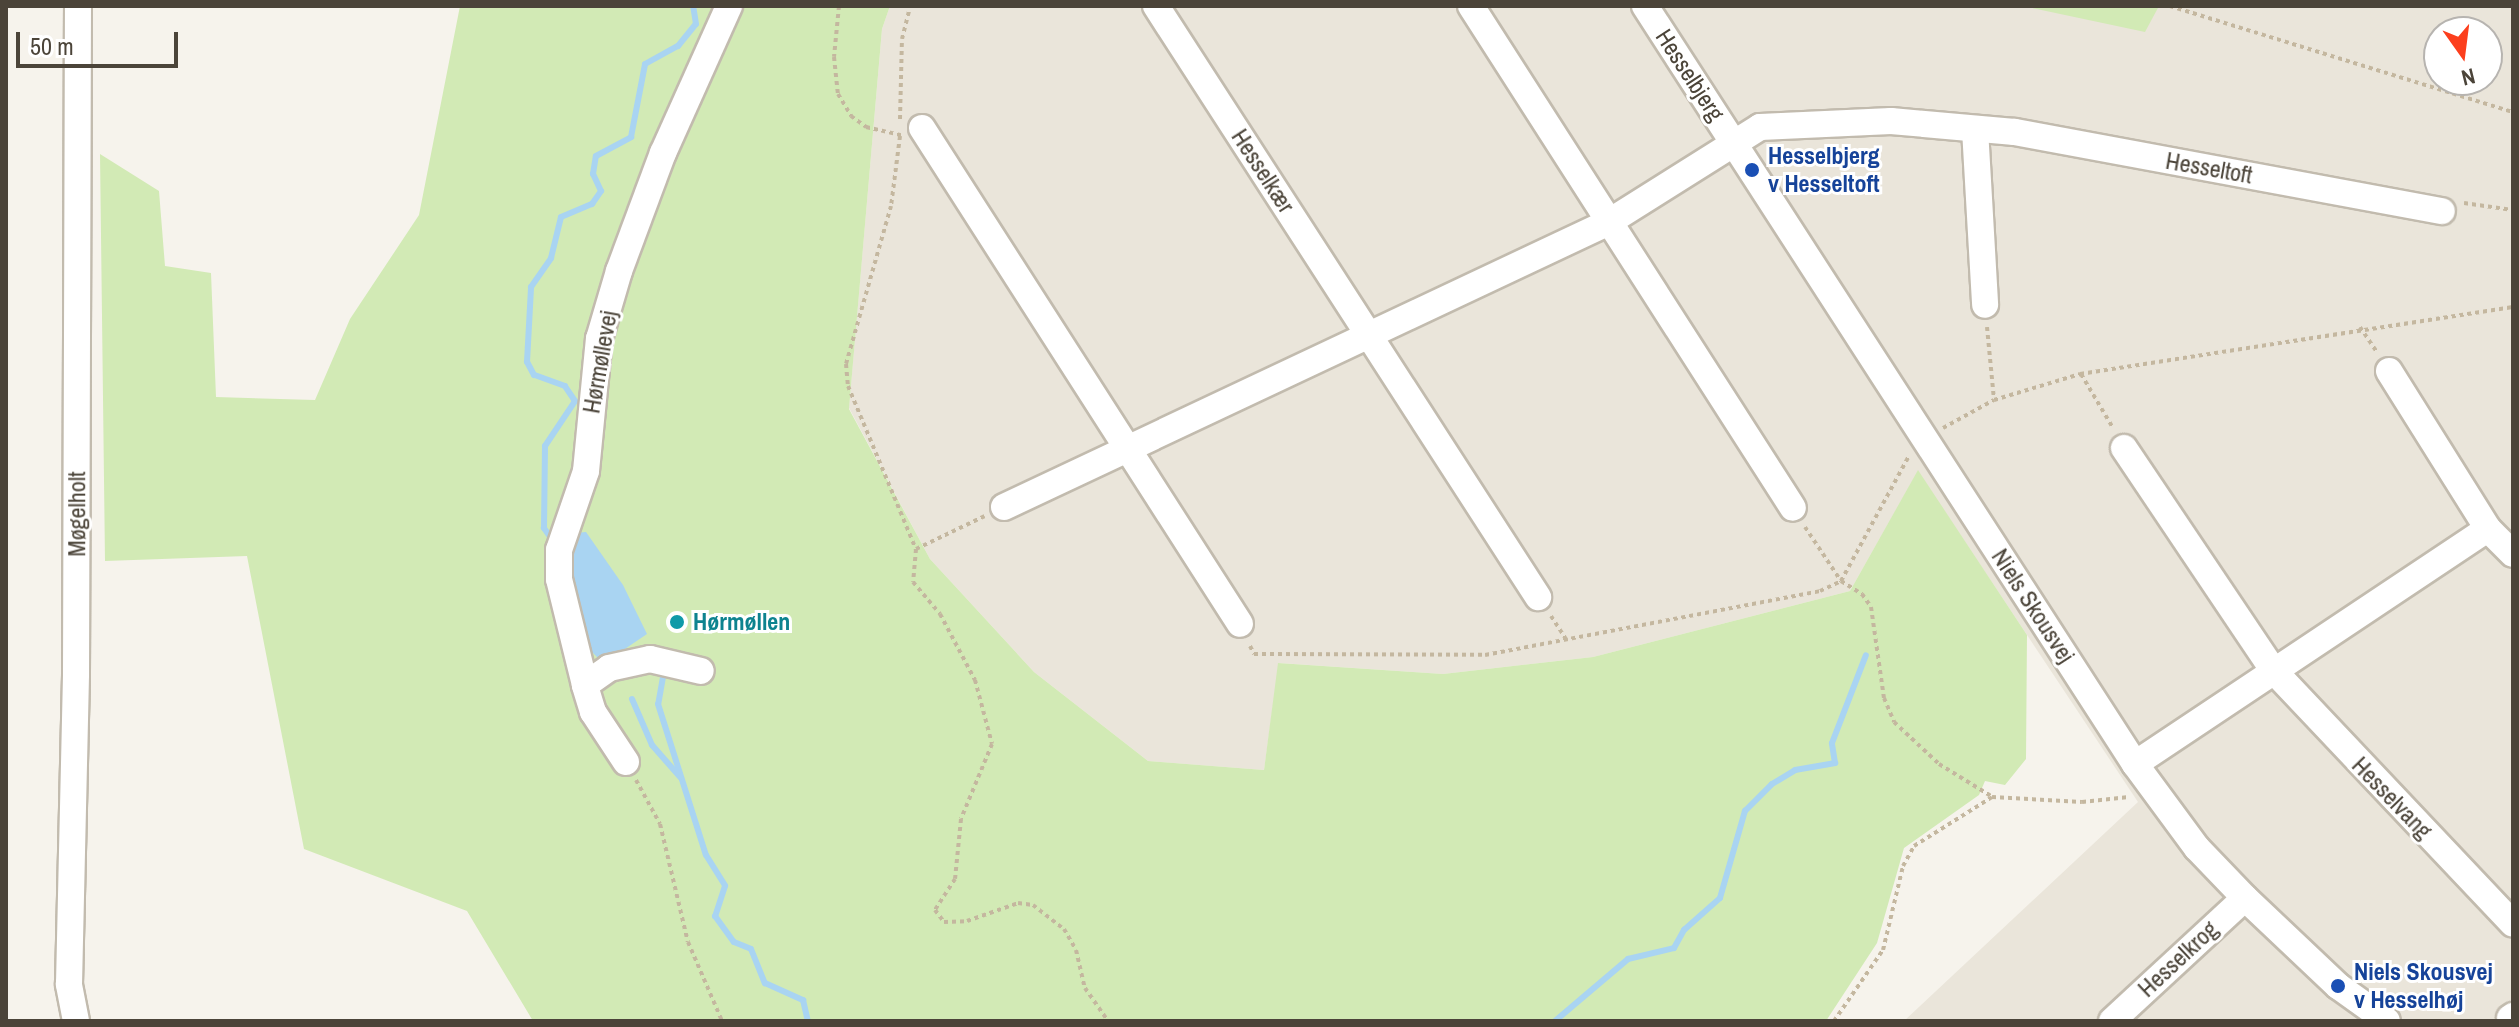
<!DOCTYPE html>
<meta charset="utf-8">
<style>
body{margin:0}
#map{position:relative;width:2519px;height:1027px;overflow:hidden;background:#f6f3ec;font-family:"Archivo Narrow",sans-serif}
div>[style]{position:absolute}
.residential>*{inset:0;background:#eae5da}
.green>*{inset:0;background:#d2eab5}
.water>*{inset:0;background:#a9d4f2}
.stream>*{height:6px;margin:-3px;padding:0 3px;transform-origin:3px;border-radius:3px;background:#a9d4f2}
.path>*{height:4px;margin-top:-2px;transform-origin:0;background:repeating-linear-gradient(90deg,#c4b79f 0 4px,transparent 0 8px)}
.roads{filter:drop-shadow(2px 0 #c2bbae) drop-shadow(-2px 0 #c2bbae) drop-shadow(0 2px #c2bbae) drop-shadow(0 -2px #c2bbae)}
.minor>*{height:26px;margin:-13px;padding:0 13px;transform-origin:13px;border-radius:13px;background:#fff}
.dots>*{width:22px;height:22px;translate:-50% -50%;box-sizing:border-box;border:4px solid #fff;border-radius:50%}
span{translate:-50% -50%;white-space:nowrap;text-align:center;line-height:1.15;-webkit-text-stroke:6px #fff;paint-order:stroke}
.street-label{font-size:24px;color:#4b4439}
.transit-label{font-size:24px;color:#164399;font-weight:700}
.left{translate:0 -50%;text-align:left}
.culture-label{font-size:24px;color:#0d838f;font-weight:700}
.frame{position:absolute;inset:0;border:8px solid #4b4439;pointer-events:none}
.north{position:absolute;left:2423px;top:16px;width:80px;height:80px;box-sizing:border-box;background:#fff;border:2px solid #b7b4b0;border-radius:50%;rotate:166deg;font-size:22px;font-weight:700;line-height:32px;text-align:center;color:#4b4439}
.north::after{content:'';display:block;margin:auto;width:28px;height:36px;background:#fc3f1d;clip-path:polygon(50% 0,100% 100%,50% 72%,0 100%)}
.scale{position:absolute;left:16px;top:32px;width:162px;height:36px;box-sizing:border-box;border:4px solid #4b4439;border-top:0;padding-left:10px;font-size:24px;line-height:28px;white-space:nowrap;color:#4b4439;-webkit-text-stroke:6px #fff;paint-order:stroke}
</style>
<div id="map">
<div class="residential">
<div style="clip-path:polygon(evenodd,890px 6px,2513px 6px,2513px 1021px,1904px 1021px,2138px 802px,1918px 471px,1850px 591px,1593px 657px,1443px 674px,1279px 663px,1264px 770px,1148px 761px,1034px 672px,930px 559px,849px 408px,882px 29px,890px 6px,2439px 32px,2487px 32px,2487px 80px,2439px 80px,2439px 32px)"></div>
</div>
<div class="green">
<div style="clip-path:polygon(460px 6px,890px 6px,882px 29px,849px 409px,930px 559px,1034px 672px,1148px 761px,1264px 770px,1278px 663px,1443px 674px,1593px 657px,1850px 591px,1918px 470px,2027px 635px,2026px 759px,2005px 785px,1985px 781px,1979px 795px,1904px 848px,1877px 943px,1826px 1021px,533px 1021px,467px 911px,304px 849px,247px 556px,105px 561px,100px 154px,159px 191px,165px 266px,211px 273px,216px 397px,315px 400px,350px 319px,419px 215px)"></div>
<div style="clip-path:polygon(2023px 6px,2159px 6px,2145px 32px)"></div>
</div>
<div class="water">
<div style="clip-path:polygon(586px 532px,623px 585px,647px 634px,613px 657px,597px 657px,586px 646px,576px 613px,570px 558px,575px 533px)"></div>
</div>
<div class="stream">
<div style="left:553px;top:541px;width:16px;rotate:-125deg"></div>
<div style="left:544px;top:528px;width:82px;rotate:-89.3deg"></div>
<div style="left:545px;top:446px;width:54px;rotate:-56.3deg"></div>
<div style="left:575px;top:401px;width:18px;rotate:-124deg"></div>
<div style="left:565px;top:386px;width:33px;rotate:-160deg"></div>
<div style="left:534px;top:375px;width:15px;rotate:-118deg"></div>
<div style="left:527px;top:362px;width:75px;rotate:-86.9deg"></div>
<div style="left:531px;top:287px;width:35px;rotate:-55deg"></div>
<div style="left:551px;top:258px;width:42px;rotate:-76.3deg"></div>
<div style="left:561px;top:217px;width:34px;rotate:-23deg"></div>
<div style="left:592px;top:204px;width:16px;rotate:-55deg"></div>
<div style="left:601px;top:191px;width:19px;rotate:-115deg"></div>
<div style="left:593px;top:174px;width:18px;rotate:-81deg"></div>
<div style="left:596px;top:156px;width:40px;rotate:-28deg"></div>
<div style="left:631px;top:137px;width:74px;rotate:-79.1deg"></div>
<div style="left:645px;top:64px;width:38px;rotate:-29deg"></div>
<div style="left:678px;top:46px;width:28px;rotate:-51deg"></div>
<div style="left:696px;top:24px;width:18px;rotate:-99deg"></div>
<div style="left:663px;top:677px;width:27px;rotate:100deg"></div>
<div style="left:658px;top:704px;width:158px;rotate:72.4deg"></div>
<div style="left:706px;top:855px;width:36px;rotate:58deg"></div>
<div style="left:725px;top:886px;width:32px;rotate:108deg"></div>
<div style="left:715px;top:916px;width:32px;rotate:54deg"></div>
<div style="left:734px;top:942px;width:18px;rotate:22deg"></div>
<div style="left:751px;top:949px;width:37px;rotate:68deg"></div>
<div style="left:765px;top:983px;width:42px;rotate:24.1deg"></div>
<div style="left:803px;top:1000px;width:22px;rotate:77deg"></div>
<div style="left:632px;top:699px;width:50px;rotate:66.5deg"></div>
<div style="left:652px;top:745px;width:43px;rotate:48.8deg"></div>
<div style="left:1555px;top:1021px;width:96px;rotate:-40.3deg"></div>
<div style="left:1628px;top:959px;width:47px;rotate:-13.4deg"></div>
<div style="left:1674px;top:948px;width:21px;rotate:-61deg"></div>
<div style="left:1684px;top:930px;width:48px;rotate:-41.6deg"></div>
<div style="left:1720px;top:898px;width:91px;rotate:-74deg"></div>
<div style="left:1745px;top:811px;width:38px;rotate:-45deg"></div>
<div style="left:1772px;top:784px;width:27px;rotate:-31deg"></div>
<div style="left:1795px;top:770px;width:41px;rotate:-9.9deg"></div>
<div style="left:1835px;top:763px;width:20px;rotate:-99deg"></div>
<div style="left:1832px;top:743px;width:94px;rotate:-68.9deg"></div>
</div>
<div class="path">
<div style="left:839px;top:6px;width:51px;rotate:95.6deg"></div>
<div style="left:834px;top:57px;width:37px;rotate:84deg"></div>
<div style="left:838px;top:94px;width:26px;rotate:59deg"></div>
<div style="left:851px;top:116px;width:19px;rotate:36deg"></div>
<div style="left:866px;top:127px;width:36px;rotate:13deg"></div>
<div style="left:2170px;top:6px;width:359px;rotate:17.2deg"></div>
<div style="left:900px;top:119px;width:80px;rotate:-88.6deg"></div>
<div style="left:902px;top:39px;width:34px;rotate:-76deg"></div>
<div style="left:900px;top:136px;width:71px;rotate:97.3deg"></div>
<div style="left:891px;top:206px;width:164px;rotate:105.9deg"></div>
<div style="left:846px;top:364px;width:22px;rotate:85deg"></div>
<div style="left:848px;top:386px;width:177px;rotate:67.4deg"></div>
<div style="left:916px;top:549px;width:76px;rotate:-25.6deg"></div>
<div style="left:2464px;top:203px;width:49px;rotate:8.1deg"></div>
<div style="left:1987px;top:327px;width:73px;rotate:84.5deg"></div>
<div style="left:2360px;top:327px;width:30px;rotate:56deg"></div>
<div style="left:2081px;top:374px;width:63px;rotate:59.3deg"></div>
<div style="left:1943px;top:428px;width:58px;rotate:-28.8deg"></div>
<div style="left:1994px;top:400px;width:90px;rotate:-16.8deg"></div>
<div style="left:2080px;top:374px;width:438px;rotate:-8.8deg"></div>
<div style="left:1805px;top:527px;width:65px;rotate:56.3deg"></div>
<div style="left:1841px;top:581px;width:25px;rotate:32deg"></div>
<div style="left:1862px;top:594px;width:16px;rotate:55deg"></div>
<div style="left:1871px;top:607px;width:92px;rotate:81.9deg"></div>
<div style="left:1884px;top:698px;width:26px;rotate:67deg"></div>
<div style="left:1894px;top:722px;width:62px;rotate:43deg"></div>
<div style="left:1939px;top:764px;width:61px;rotate:31.6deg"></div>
<div style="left:916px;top:549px;width:33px;rotate:95deg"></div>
<div style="left:913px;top:582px;width:42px;rotate:49.8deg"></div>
<div style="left:940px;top:614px;width:75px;rotate:62.1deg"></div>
<div style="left:975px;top:680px;width:66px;rotate:75.1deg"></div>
<div style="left:992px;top:744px;width:81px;rotate:112.5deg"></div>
<div style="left:961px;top:819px;width:60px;rotate:95.7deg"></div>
<div style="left:955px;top:879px;width:37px;rotate:123deg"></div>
<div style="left:935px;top:910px;width:15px;rotate:53deg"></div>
<div style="left:944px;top:922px;width:23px;rotate:-2deg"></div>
<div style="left:967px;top:921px;width:54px;rotate:-19.4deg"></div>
<div style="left:1018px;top:903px;width:15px;rotate:8deg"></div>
<div style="left:1033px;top:905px;width:39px;rotate:38deg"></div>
<div style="left:1064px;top:929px;width:24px;rotate:60deg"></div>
<div style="left:1076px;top:950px;width:39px;rotate:77deg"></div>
<div style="left:1085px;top:988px;width:40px;rotate:55.1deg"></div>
<div style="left:1551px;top:616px;width:31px;rotate:57deg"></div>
<div style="left:1250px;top:646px;width:9px;rotate:63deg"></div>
<div style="left:1254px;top:654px;width:231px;rotate:0.2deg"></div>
<div style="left:1485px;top:655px;width:341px;rotate:-10.8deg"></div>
<div style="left:1820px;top:591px;width:23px;rotate:-25deg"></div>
<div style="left:1841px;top:581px;width:142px;rotate:-61.5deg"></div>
<div style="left:636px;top:780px;width:50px;rotate:61.4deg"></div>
<div style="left:660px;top:824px;width:121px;rotate:76.7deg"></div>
<div style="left:688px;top:942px;width:86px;rotate:66.7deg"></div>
<div style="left:1834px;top:1021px;width:86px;rotate:-55.4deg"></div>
<div style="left:1883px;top:950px;width:86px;rotate:-76.6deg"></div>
<div style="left:1903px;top:866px;width:23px;rotate:-61deg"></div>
<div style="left:1914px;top:846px;width:92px;rotate:-32.1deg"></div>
<div style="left:1992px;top:797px;width:90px;rotate:3.2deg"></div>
<div style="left:2082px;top:802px;width:47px;rotate:-6.1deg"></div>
</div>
<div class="roads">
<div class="minor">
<div style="left:1156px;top:6px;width:704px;rotate:57.12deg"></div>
<div style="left:1471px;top:6px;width:596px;rotate:57.32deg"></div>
<div style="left:1645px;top:6px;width:903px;rotate:57.12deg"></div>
<div style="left:2135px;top:764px;width:104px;rotate:53.6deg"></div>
<div style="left:2197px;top:848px;width:69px;rotate:46.2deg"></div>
<div style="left:2245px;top:898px;width:128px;rotate:43.4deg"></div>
<div style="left:2338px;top:986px;width:60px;rotate:35.5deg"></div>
<div style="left:922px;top:128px;width:589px;rotate:57.33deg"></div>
<div style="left:1975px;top:129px;width:176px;rotate:86.7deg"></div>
<div style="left:2389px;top:371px;width:186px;rotate:57.9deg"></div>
<div style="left:2488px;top:529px;width:35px;rotate:45deg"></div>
<div style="left:2124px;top:448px;width:267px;rotate:56.1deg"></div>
<div style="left:2273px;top:670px;width:349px;rotate:46.6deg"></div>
<div style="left:1004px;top:507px;width:669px;rotate:-25.22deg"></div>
<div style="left:1609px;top:222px;width:178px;rotate:-32.2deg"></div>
<div style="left:1760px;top:127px;width:131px;rotate:-2.6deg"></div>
<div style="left:1891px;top:121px;width:124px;rotate:5.1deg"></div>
<div style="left:2015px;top:132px;width:434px;rotate:10.5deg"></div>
<div style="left:585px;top:685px;width:29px;rotate:-35deg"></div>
<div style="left:609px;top:668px;width:42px;rotate:-12.4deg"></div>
<div style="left:650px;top:659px;width:52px;rotate:13.2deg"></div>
<div style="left:626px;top:762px;width:60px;rotate:-123.4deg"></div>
<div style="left:593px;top:712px;width:28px;rotate:-107deg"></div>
<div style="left:585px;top:685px;width:109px;rotate:-103.8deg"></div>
<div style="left:559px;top:579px;width:29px;rotate:-90deg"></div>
<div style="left:559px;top:550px;width:83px;rotate:-71.1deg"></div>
<div style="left:586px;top:471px;width:133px;rotate:-84.4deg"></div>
<div style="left:599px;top:339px;width:71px;rotate:-73.6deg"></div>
<div style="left:619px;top:271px;width:126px;rotate:-69.6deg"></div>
<div style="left:663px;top:153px;width:161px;rotate:-65.8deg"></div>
<div style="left:2135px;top:764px;width:424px;rotate:-33.7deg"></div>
<div style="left:2510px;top:1018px;width:4px;rotate:-34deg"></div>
<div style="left:76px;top:1021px;width:38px;rotate:-101deg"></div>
<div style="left:69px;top:984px;width:310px;rotate:-88.7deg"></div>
<div style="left:76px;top:674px;width:668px;rotate:-89.83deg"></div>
<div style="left:2112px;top:1021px;width:181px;rotate:-42.8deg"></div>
</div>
</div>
<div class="dots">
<div style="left:1752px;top:170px;background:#1a4fb4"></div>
<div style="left:677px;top:622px;background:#0f9aa8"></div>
<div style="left:2338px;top:986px;background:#1a4fb4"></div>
</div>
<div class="street-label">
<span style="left:1690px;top:75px;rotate:57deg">Hesselbjerg</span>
<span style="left:2209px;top:168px;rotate:10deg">Hesseltoft</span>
<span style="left:1263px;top:171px;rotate:57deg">Hesselkær</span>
<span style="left:600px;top:362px;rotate:-80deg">Hørmøllevej</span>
<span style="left:77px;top:514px;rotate:-90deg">Møgelholt</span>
<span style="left:2033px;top:606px;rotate:57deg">Niels Skousvej</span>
<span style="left:2392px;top:798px;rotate:46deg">Hesselvang</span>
<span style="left:2178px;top:959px;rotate:-43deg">Hesselkrog</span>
</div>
<div class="transit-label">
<span class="left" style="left:1768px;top:170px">Hesselbjerg<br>v Hesseltoft</span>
<span class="left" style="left:2354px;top:986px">Niels Skousvej<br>v Hesselhøj</span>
</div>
<div class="culture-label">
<span class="left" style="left:693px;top:622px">Hørmøllen</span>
</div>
<div class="frame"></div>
<div class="north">N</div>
<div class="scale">50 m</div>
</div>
